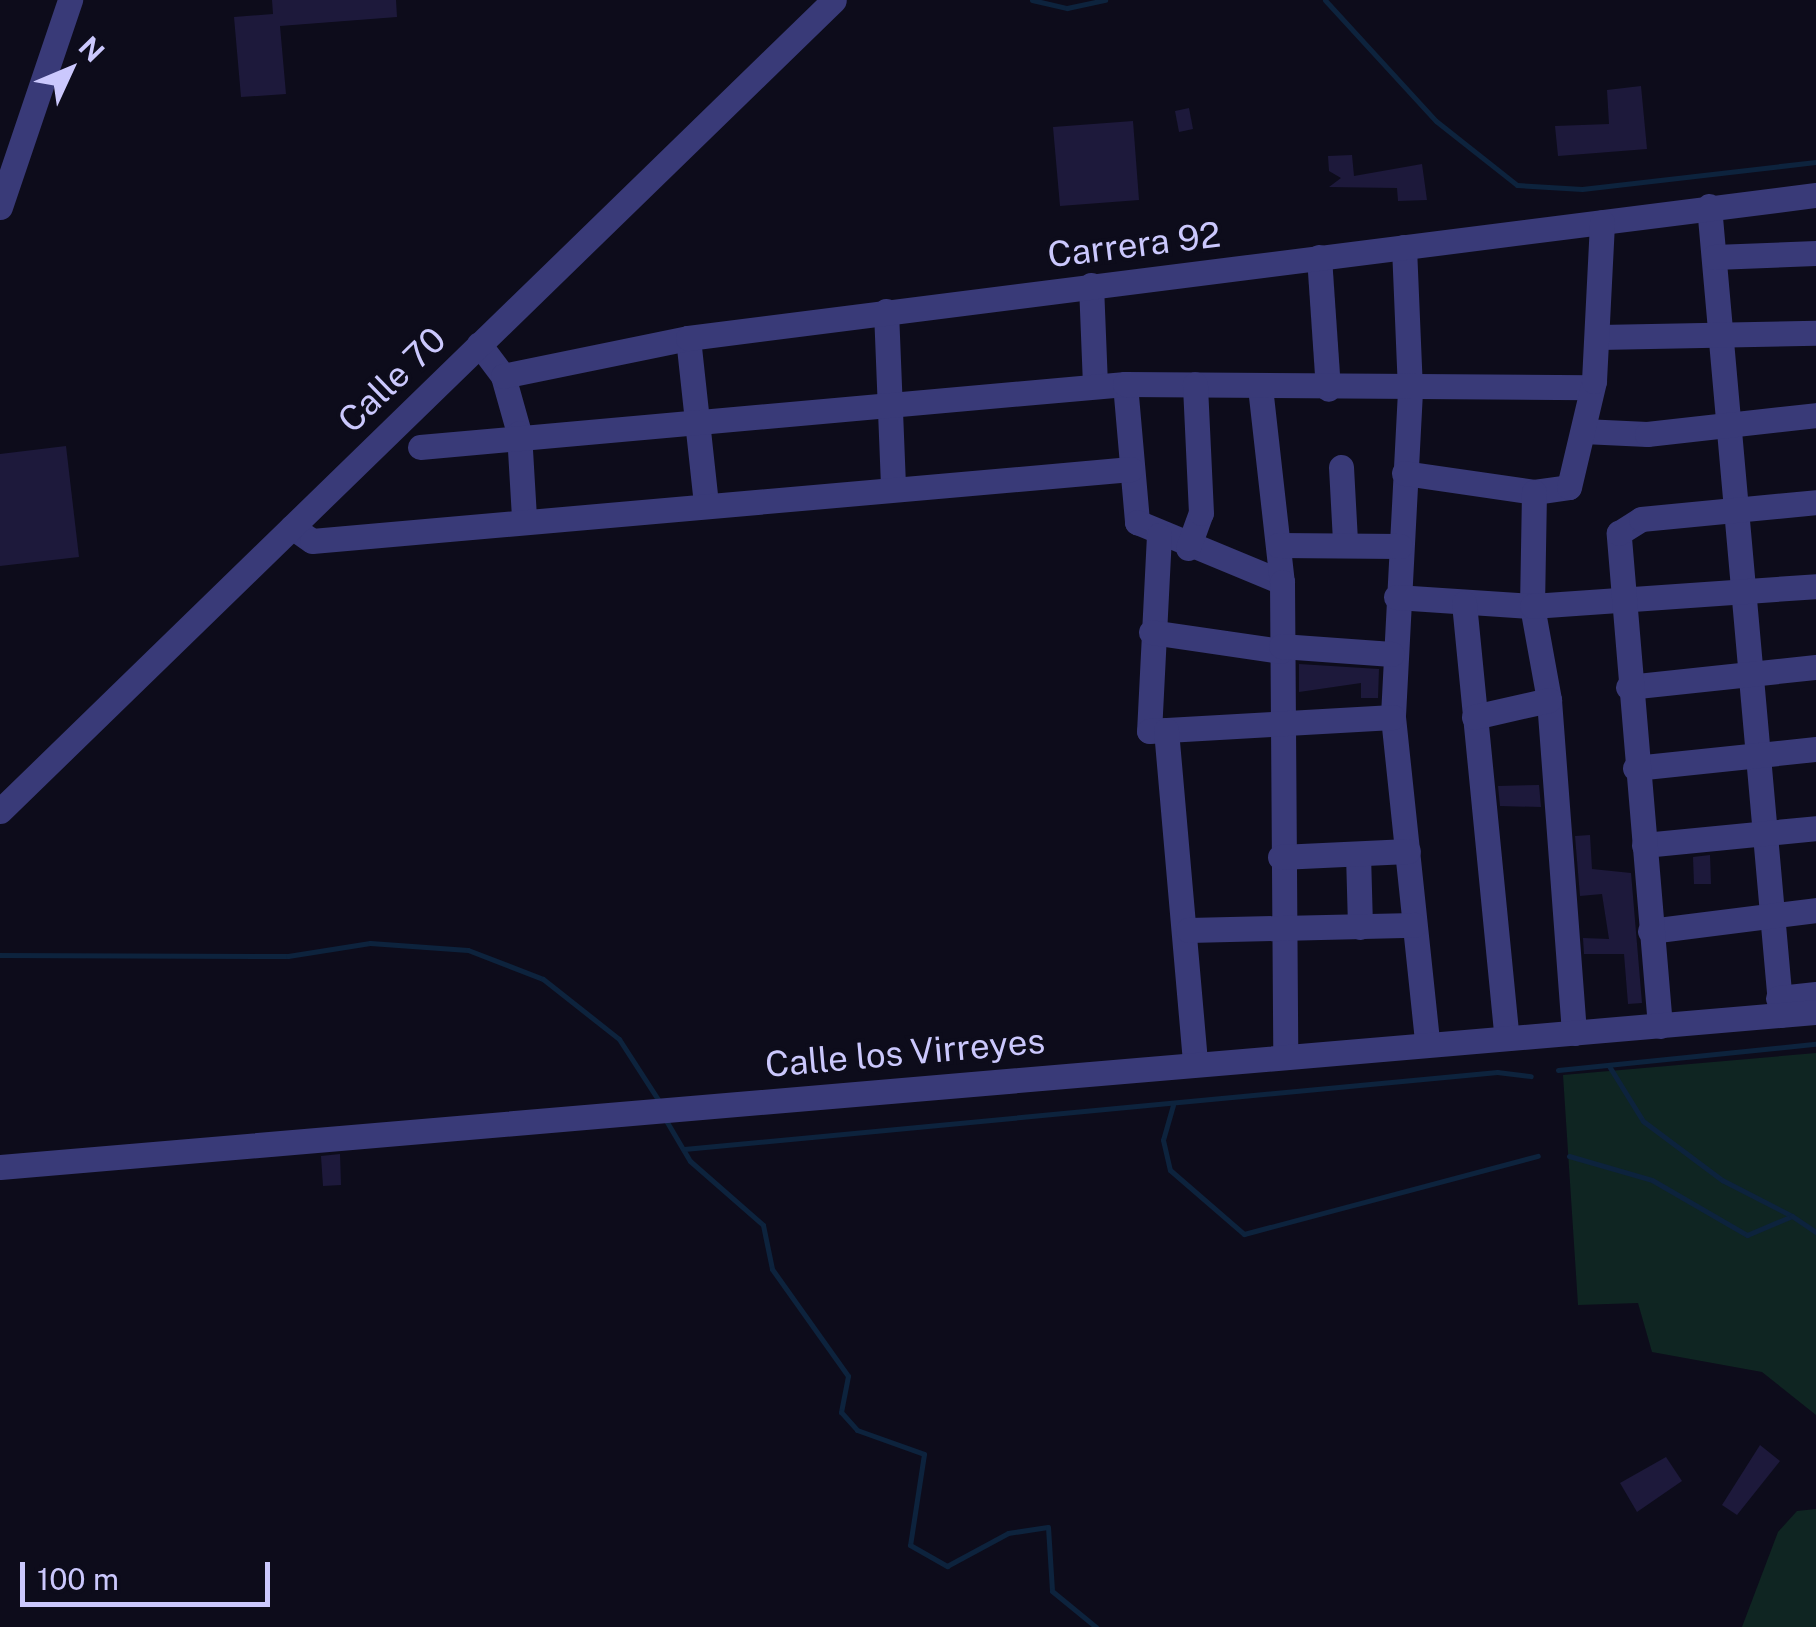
<!DOCTYPE html>
<style>
body{margin:0}
#map{position:relative;width:1816px;height:1627px;overflow:hidden;background:#0d0c1b;font-family:"Public Sans",sans-serif}
div>[style]{position:absolute}
.green>*{inset:0;background:#0f2522}
.stream>*{height:5px;margin:-2.5px;padding:0 2.5px;transform-origin:2.5px;border-radius:2.5px;background:#0d233d}
.building>*{inset:0;background:#1d193b}
.minor>*{height:25px;margin:-12.5px;padding:0 12.5px;transform-origin:12.5px;border-radius:12.5px;background:#393a78}
span{translate:-50% -50%;white-space:nowrap;text-align:center;line-height:1.15;-webkit-text-stroke:8px #0d0c1b;paint-order:stroke}
.street-label{font-size:35px;color:#cbc8fd}
.north{position:absolute;left:20px;top:20px;width:100px;height:100px;-webkit-text-stroke:8px #0d0c1b;paint-order:stroke;rotate:46deg;font-size:28px;font-weight:700;line-height:40px;text-align:center;color:#cbc8fd}
.north::after{content:'';display:block;margin:auto;width:35px;height:45px;background:#cbc8fd;clip-path:polygon(50% 0,100% 100%,50% 72%,0 100%)}
.scale{position:absolute;left:20px;top:1562px;width:250px;height:45px;box-sizing:border-box;border:5px solid #cbc8fd;border-top:0;padding-left:12px;font-size:30px;line-height:35px;white-space:nowrap;color:#cbc8fd;-webkit-text-stroke:8px #0d0c1b;paint-order:stroke}
</style>
<div id="map">
<div class="green">
<div style="clip-path:polygon(1816px 1053px,1816px 1415px,1762px 1372px,1652px 1352px,1638px 1303px,1578px 1305px,1563px 1075px)"></div>
<div style="clip-path:polygon(1816px 1509px,1816px 1627px,1742px 1627px,1778px 1532px,1797px 1511px)"></div>
</div>
<div class="stream">
<div style="left:1032px;top:0;width:36px;rotate:13deg"></div>
<div style="left:1067px;top:8px;width:39px;rotate:-12deg"></div>
<div style="left:1325px;top:0;width:164px;rotate:47.5deg"></div>
<div style="left:1436px;top:121px;width:103px;rotate:38.3deg"></div>
<div style="left:1517px;top:185px;width:65px;rotate:3.5deg"></div>
<div style="left:1582px;top:189px;width:236px;rotate:-6.6deg"></div>
<div style="left:0;top:955px;width:288px;rotate:0.2deg"></div>
<div style="left:288px;top:956px;width:83px;rotate:-9deg"></div>
<div style="left:370px;top:943px;width:98px;rotate:4.1deg"></div>
<div style="left:468px;top:950px;width:80px;rotate:21.1deg"></div>
<div style="left:543px;top:979px;width:97px;rotate:38.3deg"></div>
<div style="left:619px;top:1039px;width:74px;rotate:57.2deg"></div>
<div style="left:1609px;top:1066px;width:65px;rotate:58.3deg"></div>
<div style="left:1643px;top:1121px;width:99px;rotate:36.8deg"></div>
<div style="left:1722px;top:1180px;width:79px;rotate:27.2deg"></div>
<div style="left:1558px;top:1070px;width:259px;rotate:-5.8deg"></div>
<div style="left:1173px;top:1105px;width:36px;rotate:106deg"></div>
<div style="left:1163px;top:1140px;width:31px;rotate:77deg"></div>
<div style="left:1170px;top:1170px;width:98px;rotate:40.9deg"></div>
<div style="left:1244px;top:1234px;width:304px;rotate:-14.9deg"></div>
<div style="left:664px;top:1117px;width:51px;rotate:59.4deg"></div>
<div style="left:690px;top:1161px;width:97px;rotate:41.2deg"></div>
<div style="left:763px;top:1225px;width:45px;rotate:78.4deg"></div>
<div style="left:772px;top:1269px;width:131px;rotate:54.6deg"></div>
<div style="left:848px;top:1376px;width:37px;rotate:101deg"></div>
<div style="left:841px;top:1412px;width:24px;rotate:48deg"></div>
<div style="left:857px;top:1430px;width:71px;rotate:19.7deg"></div>
<div style="left:924px;top:1454px;width:92px;rotate:98.7deg"></div>
<div style="left:910px;top:1545px;width:43px;rotate:29.6deg"></div>
<div style="left:947px;top:1566px;width:69px;rotate:-28.4deg"></div>
<div style="left:1008px;top:1533px;width:40px;rotate:-8.5deg"></div>
<div style="left:1048px;top:1527px;width:64px;rotate:86.4deg"></div>
<div style="left:1052px;top:1591px;width:57px;rotate:39.3deg"></div>
<div style="left:684px;top:1149px;width:817px;rotate:-5.41deg"></div>
<div style="left:1497px;top:1072px;width:34px;rotate:7deg"></div>
<div style="left:1569px;top:1156px;width:86px;rotate:16.1deg"></div>
<div style="left:1652px;top:1180px;width:110px;rotate:30.1deg"></div>
<div style="left:1747px;top:1235px;width:49px;rotate:-22.9deg"></div>
<div style="left:1792px;top:1216px;width:29px;rotate:34deg"></div>
</div>
<div class="building">
<div style="clip-path:polygon(272px 0,396px 0,397px 17px,280px 26px,286px 94px,241px 97px,234px 17px,273px 14px)"></div>
<div style="clip-path:polygon(1641px 86px,1647px 149px,1558px 156px,1555px 126px,1609px 124px,1607px 90px)"></div>
<div style="clip-path:polygon(1189px 108px,1193px 129px,1179px 132px,1175px 111px)"></div>
<div style="clip-path:polygon(1133px 121px,1139px 200px,1060px 206px,1053px 127px)"></div>
<div style="clip-path:polygon(1352px 155px,1354px 176px,1422px 164px,1427px 200px,1398px 201px,1397px 188px,1329px 187px,1341px 178px,1329px 171px,1328px 156px)"></div>
<div style="clip-path:polygon(66px 446px,79px 557px,0 566px,0 454px)"></div>
<div style="clip-path:polygon(1299px 664px,1379px 669px,1378px 698px,1361px 698px,1361px 683px,1299px 692px)"></div>
<div style="clip-path:polygon(1539px 785px,1541px 807px,1500px 806px,1498px 786px)"></div>
<div style="clip-path:polygon(1590px 835px,1592px 869px,1631px 873px,1642px 1003px,1628px 1004px,1624px 954px,1584px 954px,1583px 938px,1609px 939px,1602px 894px,1580px 896px,1575px 836px)"></div>
<div style="clip-path:polygon(1710px 855px,1711px 884px,1694px 884px,1693px 857px)"></div>
<div style="clip-path:polygon(340px 1154px,341px 1185px,323px 1186px,321px 1156px)"></div>
<div style="clip-path:polygon(1760px 1445px,1780px 1461px,1737px 1515px,1722px 1505px)"></div>
<div style="clip-path:polygon(1666px 1457px,1682px 1481px,1637px 1512px,1620px 1483px)"></div>
</div>
<div class="minor">
<div style="left:1709px;top:206px;width:812px;rotate:84.91deg"></div>
<div style="left:0;top:207px;width:219px;rotate:-71.3deg"></div>
<div style="left:1404px;top:247px;width:144px;rotate:87.6deg"></div>
<div style="left:1410px;top:391px;width:326px;rotate:93deg"></div>
<div style="left:1393px;top:717px;width:325px;rotate:84deg"></div>
<div style="left:1319px;top:257px;width:132px;rotate:86.1deg"></div>
<div style="left:1714px;top:257px;width:102px;rotate:-2.2deg"></div>
<div style="left:1091px;top:285px;width:101px;rotate:87.7deg"></div>
<div style="left:886px;top:311px;width:177px;rotate:87.7deg"></div>
<div style="left:1599px;top:337px;width:217px;rotate:-1.1deg"></div>
<div style="left:688px;top:338px;width:166px;rotate:83.8deg"></div>
<div style="left:479px;top:344px;width:40px;rotate:53deg"></div>
<div style="left:503px;top:376px;width:59px;rotate:74.3deg"></div>
<div style="left:519px;top:433px;width:85px;rotate:86.6deg"></div>
<div style="left:503px;top:376px;width:189px;rotate:-11.6deg"></div>
<div style="left:688px;top:338px;width:1137px;rotate:-7.23deg"></div>
<div style="left:1125px;top:384px;width:139px;rotate:85deg"></div>
<div style="left:1137px;top:522px;width:157px;rotate:22.5deg"></div>
<div style="left:1260px;top:387px;width:196px;rotate:83.6deg"></div>
<div style="left:1282px;top:582px;width:469px;rotate:89.6deg"></div>
<div style="left:1583px;top:431px;width:64px;rotate:2.7deg"></div>
<div style="left:1647px;top:434px;width:170px;rotate:-6.4deg"></div>
<div style="left:420px;top:447px;width:708px;rotate:-5.11deg"></div>
<div style="left:1125px;top:384px;width:465px;rotate:0.4deg"></div>
<div style="left:1341px;top:467px;width:74px;rotate:86.9deg"></div>
<div style="left:1404px;top:473px;width:131px;rotate:8.3deg"></div>
<div style="left:1534px;top:492px;width:35px;rotate:-8deg"></div>
<div style="left:1569px;top:487px;width:109px;rotate:-76.7deg"></div>
<div style="left:1594px;top:381px;width:159px;rotate:-87.1deg"></div>
<div style="left:1534px;top:492px;width:114px;rotate:91deg"></div>
<div style="left:1532px;top:606px;width:96px;rotate:79.7deg"></div>
<div style="left:1549px;top:700px;width:334px;rotate:85.7deg"></div>
<div style="left:292px;top:527px;width:24px;rotate:35deg"></div>
<div style="left:312px;top:541px;width:822px;rotate:-5.02deg"></div>
<div style="left:1159px;top:535px;width:196px;rotate:92.9deg"></div>
<div style="left:1149px;top:731px;width:244px;rotate:-3.3deg"></div>
<div style="left:1278px;top:545px;width:122px;rotate:0.5deg"></div>
<div style="left:1188px;top:548px;width:37px;rotate:-70deg"></div>
<div style="left:1201px;top:513px;width:129px;rotate:-92.7deg"></div>
<div style="left:1396px;top:597px;width:136px;rotate:3.8deg"></div>
<div style="left:1532px;top:606px;width:285px;rotate:-4deg"></div>
<div style="left:1464px;top:603px;width:434px;rotate:84.4deg"></div>
<div style="left:1151px;top:632px;width:131px;rotate:8.3deg"></div>
<div style="left:1281px;top:646px;width:111px;rotate:4.1deg"></div>
<div style="left:1628px;top:687px;width:189px;rotate:-6.1deg"></div>
<div style="left:1474px;top:717px;width:77px;rotate:-12.8deg"></div>
<div style="left:1166px;top:730px;width:334px;rotate:85deg"></div>
<div style="left:1635px;top:768px;width:182px;rotate:-6deg"></div>
<div style="left:0;top:811px;width:1163px;rotate:-44.2deg"></div>
<div style="left:1644px;top:845px;width:173px;rotate:-5.6deg"></div>
<div style="left:1358px;top:854px;width:73px;rotate:88.4deg"></div>
<div style="left:1280px;top:857px;width:128px;rotate:-2.7deg"></div>
<div style="left:1188px;top:930px;width:226px;rotate:-1.3deg"></div>
<div style="left:1650px;top:931px;width:167px;rotate:-7.2deg"></div>
<div style="left:1778px;top:998px;width:38px;rotate:-6deg"></div>
<div style="left:1660px;top:1026px;width:495px;rotate:-94.8deg"></div>
<div style="left:1619px;top:533px;width:26px;rotate:-32deg"></div>
<div style="left:1641px;top:519px;width:176px;rotate:-5.5deg"></div>
<div style="left:0;top:1167px;width:1823px;rotate:-4.88deg"></div>
</div>
<div class="street-label">
<span style="left:1134px;top:245px;rotate:-7deg">Carrera 92</span>
<span style="left:392px;top:380px;rotate:-44deg">Calle 70</span>
<span style="left:905px;top:1053px;rotate:-5deg">Calle los Virreyes</span>
</div>
<div class="north">N</div>
<div class="scale">100 m</div>
</div>
